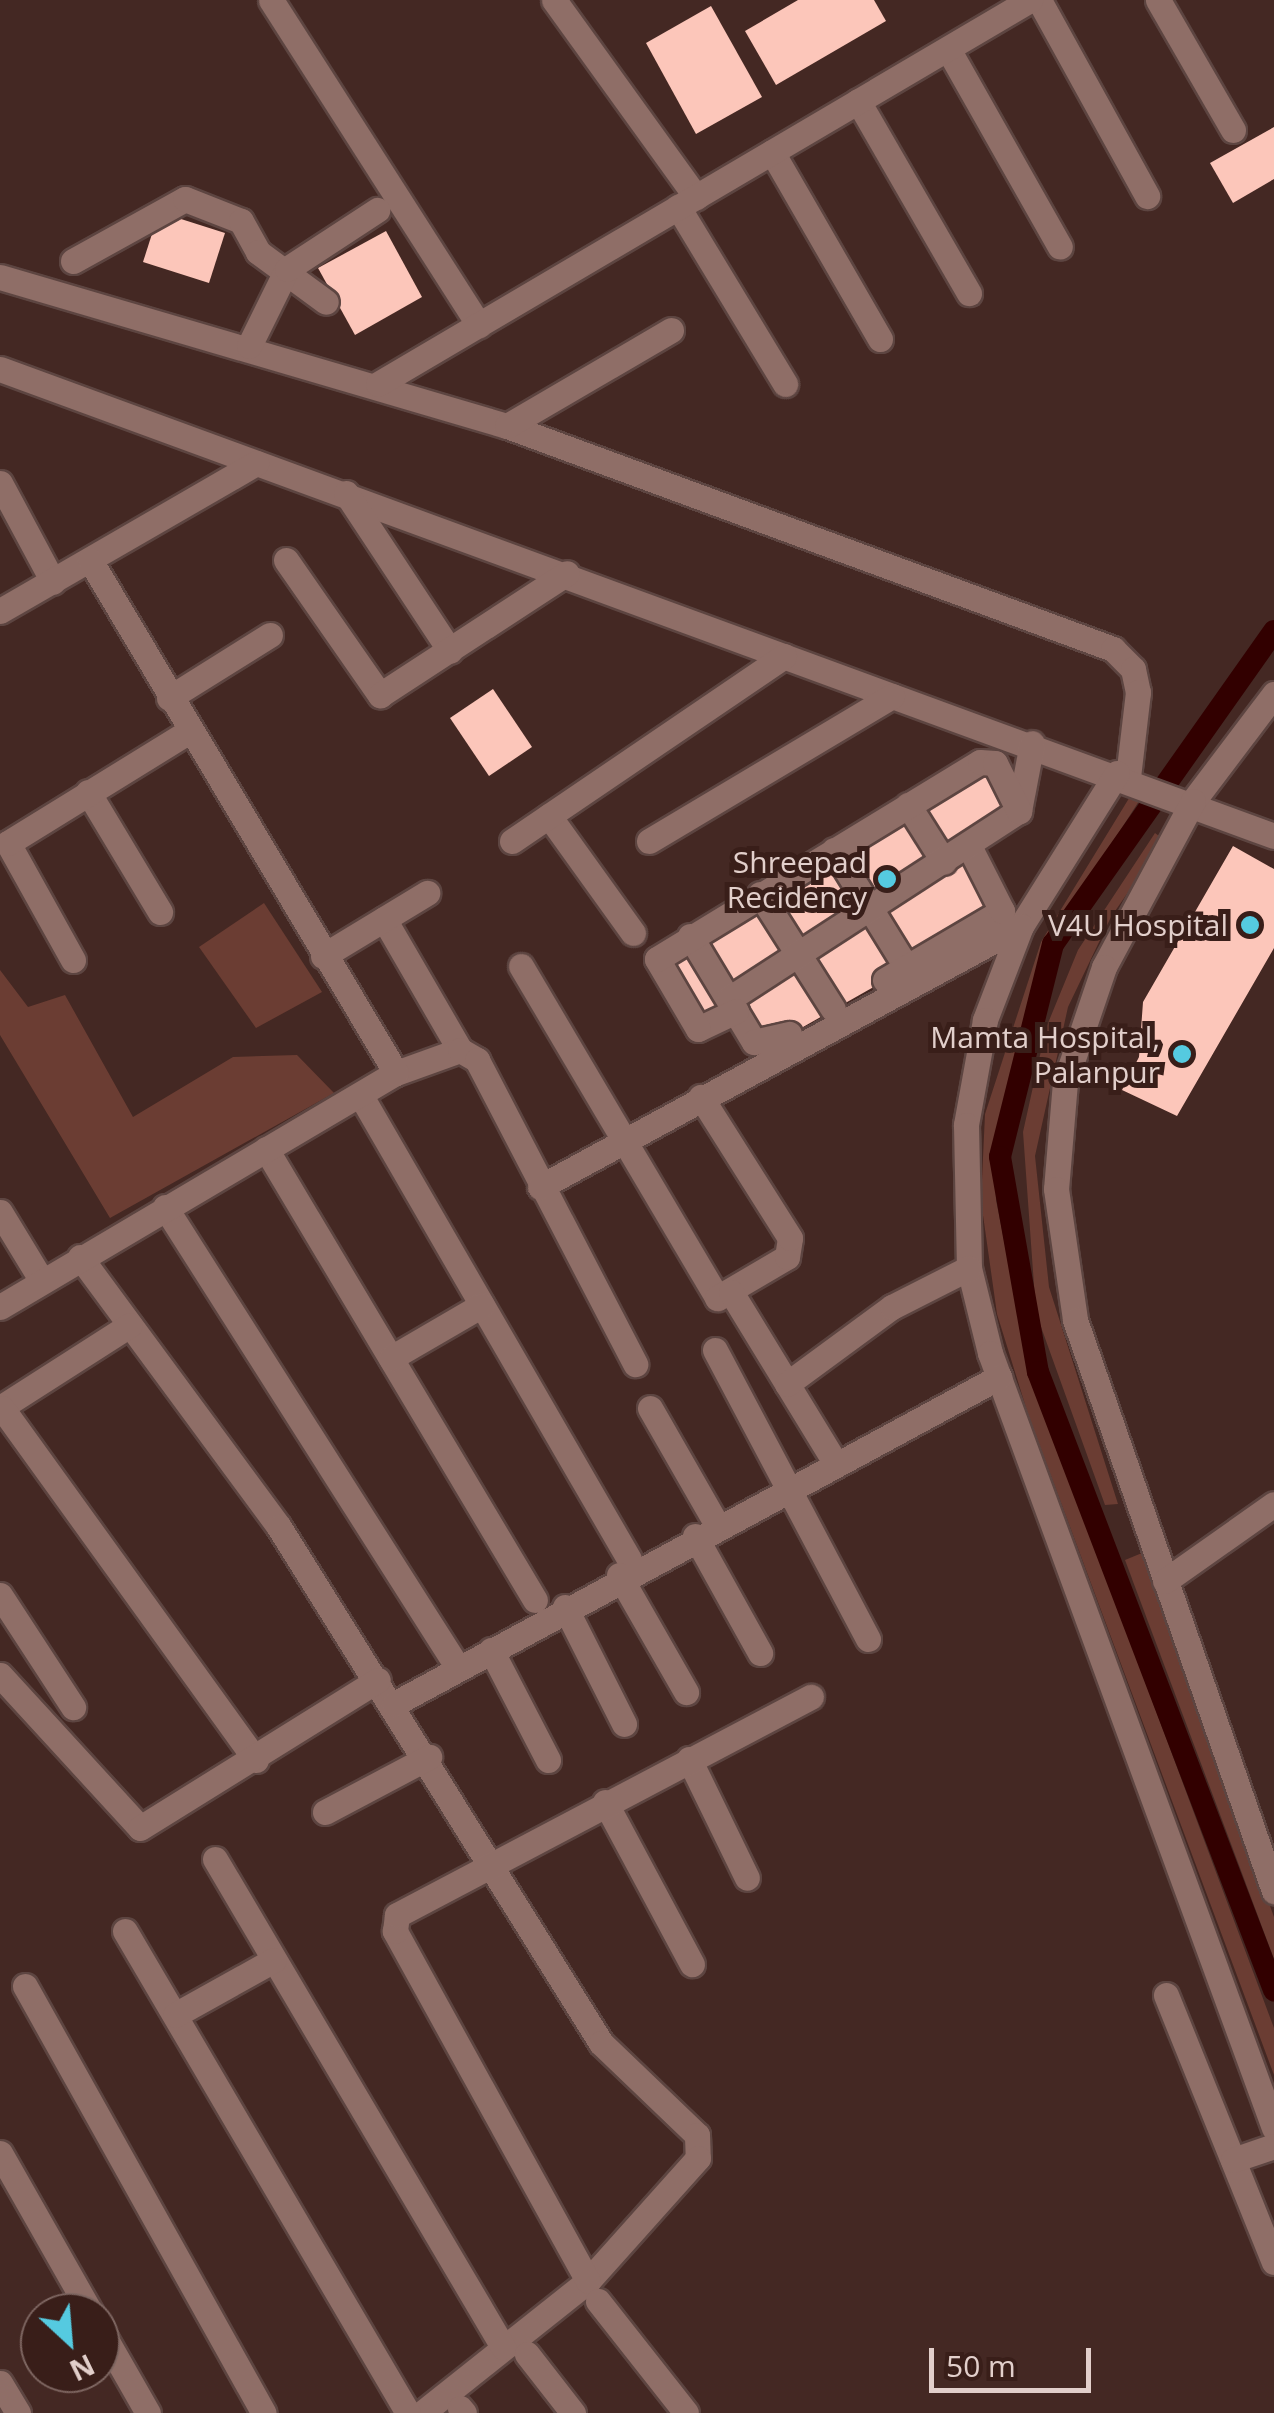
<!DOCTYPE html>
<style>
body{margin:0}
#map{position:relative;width:1274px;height:2413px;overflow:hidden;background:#442823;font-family:"Open Sans",sans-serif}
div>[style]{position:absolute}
.green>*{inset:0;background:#6b3d33}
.canal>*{height:22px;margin:-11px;padding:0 11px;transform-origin:11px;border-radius:11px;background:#320000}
.building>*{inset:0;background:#fcc6ba}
.roads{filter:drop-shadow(2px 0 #5d4541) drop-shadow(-2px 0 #5d4541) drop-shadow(0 2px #5d4541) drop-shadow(0 -2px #5d4541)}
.minor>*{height:25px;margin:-12.5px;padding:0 12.5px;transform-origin:12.5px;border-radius:12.5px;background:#8f6e67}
.dots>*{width:28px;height:28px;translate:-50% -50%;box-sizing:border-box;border:5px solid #391e19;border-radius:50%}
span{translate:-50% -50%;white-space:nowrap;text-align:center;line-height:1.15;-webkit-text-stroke:10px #391e19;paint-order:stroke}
.poi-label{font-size:30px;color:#e2cfcb}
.right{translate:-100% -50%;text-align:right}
.north{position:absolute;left:20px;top:2293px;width:100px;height:100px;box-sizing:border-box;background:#391e19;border:2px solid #7d6560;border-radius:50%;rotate:154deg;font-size:28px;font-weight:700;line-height:40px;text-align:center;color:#e2cfcb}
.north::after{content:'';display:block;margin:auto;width:35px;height:45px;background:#55cae0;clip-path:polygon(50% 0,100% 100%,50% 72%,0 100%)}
.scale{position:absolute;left:929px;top:2348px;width:162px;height:45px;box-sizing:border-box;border:5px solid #e2cfcb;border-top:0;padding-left:12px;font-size:30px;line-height:35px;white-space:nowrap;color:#e2cfcb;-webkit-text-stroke:8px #391e19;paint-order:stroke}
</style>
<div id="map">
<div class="green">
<div style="clip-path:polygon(1131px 795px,1141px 798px,1046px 946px,995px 1146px,996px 1200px,1031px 1375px,1274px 2028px,1274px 2075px,1028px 1414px,997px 1314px,981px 1201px,985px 1114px,1041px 942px)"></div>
<div style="clip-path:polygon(1155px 833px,1164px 840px,1111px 917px,1068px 1007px,1035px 1156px,1049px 1287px,1118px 1504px,1105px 1505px,1036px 1313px,1023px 1132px,1046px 1028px,1078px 950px)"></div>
<div style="clip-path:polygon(264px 903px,322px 992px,256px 1028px,199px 947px)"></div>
<div style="clip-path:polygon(0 970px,28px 1007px,65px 995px,133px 1117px,233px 1057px,297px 1055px,334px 1093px,110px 1218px,0 1035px)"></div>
<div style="clip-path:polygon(1142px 1553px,1274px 1917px,1274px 1959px,1125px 1560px)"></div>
</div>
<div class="canal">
<div style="left:1274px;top:631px;width:383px;rotate:125.2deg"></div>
<div style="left:1053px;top:944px;width:219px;rotate:104deg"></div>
<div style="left:1000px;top:1157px;width:218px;rotate:80deg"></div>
<div style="left:1038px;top:1372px;width:662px;rotate:69.1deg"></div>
</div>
<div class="building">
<div style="clip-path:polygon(798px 0,874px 0,886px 21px,776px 85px,745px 31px)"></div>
<div style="clip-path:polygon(711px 6px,762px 97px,696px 134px,646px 43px)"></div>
<div style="clip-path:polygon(1274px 127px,1274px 179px,1233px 203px,1210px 163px)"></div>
<div style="clip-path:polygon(159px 212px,225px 233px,209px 283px,143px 262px)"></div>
<div style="clip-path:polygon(386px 231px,422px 297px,355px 335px,318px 268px)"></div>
<div style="clip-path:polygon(493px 689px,532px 747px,489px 776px,450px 718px)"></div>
<div style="clip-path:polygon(989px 757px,1019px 811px,969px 846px,1006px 912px,773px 1044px,736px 1011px,704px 1028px,661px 954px)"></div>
<div style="clip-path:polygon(1233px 846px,1274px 869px,1274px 948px,1177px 1116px,1122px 1090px,1139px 1057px,1143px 1002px)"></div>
</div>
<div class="roads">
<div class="minor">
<div style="left:271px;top:0;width:386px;rotate:57.4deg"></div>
<div style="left:554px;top:0;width:243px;rotate:54.2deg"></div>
<div style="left:1039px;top:0;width:224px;rotate:61.1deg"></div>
<div style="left:1158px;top:0;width:150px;rotate:60deg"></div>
<div style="left:948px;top:49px;width:227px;rotate:60.5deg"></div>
<div style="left:858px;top:101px;width:222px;rotate:60deg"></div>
<div style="left:772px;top:152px;width:216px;rotate:60deg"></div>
<div style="left:678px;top:207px;width:207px;rotate:58.8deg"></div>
<div style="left:73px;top:261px;width:128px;rotate:-29deg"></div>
<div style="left:185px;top:199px;width:60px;rotate:21.4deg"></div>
<div style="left:241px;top:221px;width:35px;rotate:61deg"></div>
<div style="left:258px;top:252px;width:84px;rotate:36.3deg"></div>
<div style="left:0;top:277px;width:528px;rotate:16.38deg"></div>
<div style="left:507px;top:426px;width:646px;rotate:20.2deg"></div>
<div style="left:1113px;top:649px;width:28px;rotate:45deg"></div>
<div style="left:1133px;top:669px;width:24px;rotate:78deg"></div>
<div style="left:1138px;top:692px;width:86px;rotate:96.7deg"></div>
<div style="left:249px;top:346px;width:86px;rotate:-63.7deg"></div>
<div style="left:287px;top:269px;width:108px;rotate:-33.2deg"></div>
<div style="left:0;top:369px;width:1357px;rotate:20.13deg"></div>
<div style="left:378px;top:384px;width:757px;rotate:-30.5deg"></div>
<div style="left:507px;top:426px;width:190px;rotate:-30.3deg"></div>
<div style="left:0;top:483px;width:112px;rotate:61.8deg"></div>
<div style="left:346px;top:493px;width:189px;rotate:56.6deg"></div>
<div style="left:286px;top:560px;width:165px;rotate:55.2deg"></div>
<div style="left:380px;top:695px;width:223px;rotate:-33.1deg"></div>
<div style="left:0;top:611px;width:296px;rotate:-30deg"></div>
<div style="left:1274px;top:694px;width:134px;rotate:127.1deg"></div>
<div style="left:1193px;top:801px;width:188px;rotate:118.2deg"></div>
<div style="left:1104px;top:967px;width:121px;rotate:108.7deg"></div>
<div style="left:1065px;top:1082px;width:107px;rotate:94.8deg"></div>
<div style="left:1056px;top:1189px;width:132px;rotate:81.7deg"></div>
<div style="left:1075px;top:1320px;width:605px;rotate:70.79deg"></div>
<div style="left:169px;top:698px;width:119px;rotate:-32deg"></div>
<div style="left:1117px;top:773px;width:181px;rotate:122.1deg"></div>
<div style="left:1021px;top:926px;width:101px;rotate:111deg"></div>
<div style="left:985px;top:1020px;width:107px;rotate:100.3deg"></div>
<div style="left:966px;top:1125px;width:143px;rotate:88.8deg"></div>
<div style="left:969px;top:1268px;width:88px;rotate:76.1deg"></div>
<div style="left:990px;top:1353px;width:825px;rotate:69.87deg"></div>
<div style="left:88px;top:792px;width:140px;rotate:59deg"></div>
<div style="left:908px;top:805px;width:67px;rotate:57.7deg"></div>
<div style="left:549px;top:816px;width:144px;rotate:54.3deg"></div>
<div style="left:512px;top:841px;width:329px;rotate:-34.2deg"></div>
<div style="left:649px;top:841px;width:283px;rotate:-30.8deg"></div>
<div style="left:834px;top:850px;width:139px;rotate:58.3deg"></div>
<div style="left:760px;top:894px;width:136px;rotate:57.6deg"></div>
<div style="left:384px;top:919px;width:151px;rotate:59.9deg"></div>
<div style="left:690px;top:936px;width:124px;rotate:58.9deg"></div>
<div style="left:754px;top:1042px;width:36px;rotate:-13deg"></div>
<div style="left:323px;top:956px;width:122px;rotate:-31.2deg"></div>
<div style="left:73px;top:960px;width:134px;rotate:-119.1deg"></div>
<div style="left:8px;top:843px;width:213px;rotate:-31.7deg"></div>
<div style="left:521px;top:966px;width:386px;rotate:59.4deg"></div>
<div style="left:717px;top:1298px;width:81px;rotate:-30.4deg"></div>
<div style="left:787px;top:1257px;width:19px;rotate:-81deg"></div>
<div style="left:790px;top:1238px;width:167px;rotate:-122.3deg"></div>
<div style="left:885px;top:980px;width:136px;rotate:-30.5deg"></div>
<div style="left:1002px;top:911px;width:73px;rotate:-116.9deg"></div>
<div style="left:729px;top:999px;width:346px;rotate:-33deg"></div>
<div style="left:1019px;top:811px;width:69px;rotate:-79.2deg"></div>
<div style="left:736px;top:1011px;width:42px;rotate:154.7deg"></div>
<div style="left:698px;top:1029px;width:81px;rotate:-120.4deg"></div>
<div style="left:657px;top:959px;width:378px;rotate:-31.4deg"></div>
<div style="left:980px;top:762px;width:15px;rotate:4deg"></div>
<div style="left:995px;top:763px;width:54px;rotate:63.4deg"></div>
<div style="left:396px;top:1073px;width:68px;rotate:-19.8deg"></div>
<div style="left:460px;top:1050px;width:20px;rotate:30deg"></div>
<div style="left:477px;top:1060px;width:343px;rotate:62.5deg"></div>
<div style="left:361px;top:1096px;width:535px;rotate:59.94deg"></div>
<div style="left:266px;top:1149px;width:525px;rotate:59.19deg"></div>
<div style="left:540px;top:1187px;width:547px;rotate:-28.49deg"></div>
<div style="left:165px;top:1207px;width:546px;rotate:57.56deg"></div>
<div style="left:0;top:1212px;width:81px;rotate:58.7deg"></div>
<div style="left:80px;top:1257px;width:335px;rotate:53.6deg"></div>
<div style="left:279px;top:1527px;width:608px;rotate:58.03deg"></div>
<div style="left:601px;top:2043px;width:133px;rotate:43.8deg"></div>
<div style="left:697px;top:2135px;width:23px;rotate:88deg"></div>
<div style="left:698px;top:2158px;width:165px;rotate:131.8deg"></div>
<div style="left:588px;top:2281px;width:212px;rotate:141.5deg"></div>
<div style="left:731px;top:1292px;width:198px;rotate:58.6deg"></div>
<div style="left:0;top:1307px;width:460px;rotate:-30.6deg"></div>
<div style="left:396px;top:1073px;width:597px;rotate:-120.82deg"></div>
<div style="left:715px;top:1350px;width:327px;rotate:62.1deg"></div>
<div style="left:391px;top:1358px;width:105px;rotate:-30.2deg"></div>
<div style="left:787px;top:1384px;width:130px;rotate:-36.3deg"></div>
<div style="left:892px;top:1307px;width:86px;rotate:-26.9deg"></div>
<div style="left:0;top:1408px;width:154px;rotate:-32.6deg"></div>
<div style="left:2px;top:1408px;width:434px;rotate:54.2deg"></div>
<div style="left:650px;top:1408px;width:135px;rotate:60.2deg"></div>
<div style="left:695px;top:1536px;width:134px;rotate:60.9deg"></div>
<div style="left:619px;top:1575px;width:135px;rotate:60.2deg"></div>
<div style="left:1165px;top:1581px;width:133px;rotate:-35.2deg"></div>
<div style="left:0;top:1595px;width:134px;rotate:56.9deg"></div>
<div style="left:565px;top:1607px;width:131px;rotate:63.2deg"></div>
<div style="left:491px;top:1650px;width:124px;rotate:62.6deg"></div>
<div style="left:0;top:1675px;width:207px;rotate:47.5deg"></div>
<div style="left:140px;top:1828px;width:280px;rotate:-31.9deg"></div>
<div style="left:394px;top:1704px;width:688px;rotate:-28.39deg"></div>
<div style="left:689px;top:1759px;width:132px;rotate:64deg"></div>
<div style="left:605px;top:1802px;width:184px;rotate:61.8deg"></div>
<div style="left:325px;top:1812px;width:118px;rotate:-27.9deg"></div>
<div style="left:215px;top:1859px;width:567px;rotate:59.45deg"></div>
<div style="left:125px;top:1931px;width:559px;rotate:59.58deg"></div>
<div style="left:25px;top:1986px;width:489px;rotate:60.8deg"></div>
<div style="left:1166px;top:1995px;width:288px;rotate:68deg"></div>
<div style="left:175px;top:2015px;width:113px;rotate:-29.1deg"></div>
<div style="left:0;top:2153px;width:184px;rotate:60.4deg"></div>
<div style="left:1233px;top:2160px;width:43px;rotate:-18.9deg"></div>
<div style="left:588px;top:2281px;width:400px;rotate:-118.9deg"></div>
<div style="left:395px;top:1931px;width:16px;rotate:-83deg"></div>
<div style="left:397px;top:1915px;width:468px;rotate:-27.8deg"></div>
<div style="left:598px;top:2301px;width:142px;rotate:51.8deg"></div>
<div style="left:100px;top:2329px;width:97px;rotate:60.3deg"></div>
<div style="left:527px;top:2354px;width:75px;rotate:52.1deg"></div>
<div style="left:0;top:2383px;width:35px;rotate:59deg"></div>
<div style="left:460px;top:2408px;width:6px;rotate:51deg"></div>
</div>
</div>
<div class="dots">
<div style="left:887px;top:879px;background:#55cae0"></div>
<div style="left:1250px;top:925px;background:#55cae0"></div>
<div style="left:1182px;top:1054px;background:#55cae0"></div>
</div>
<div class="poi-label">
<span class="right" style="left:867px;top:879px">Shreepad<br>Recidency</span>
<span class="right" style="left:1228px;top:925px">V4U Hospital</span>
<span class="right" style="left:1160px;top:1054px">Mamta Hospital,<br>Palanpur</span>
</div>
<div class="north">N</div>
<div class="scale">50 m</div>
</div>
